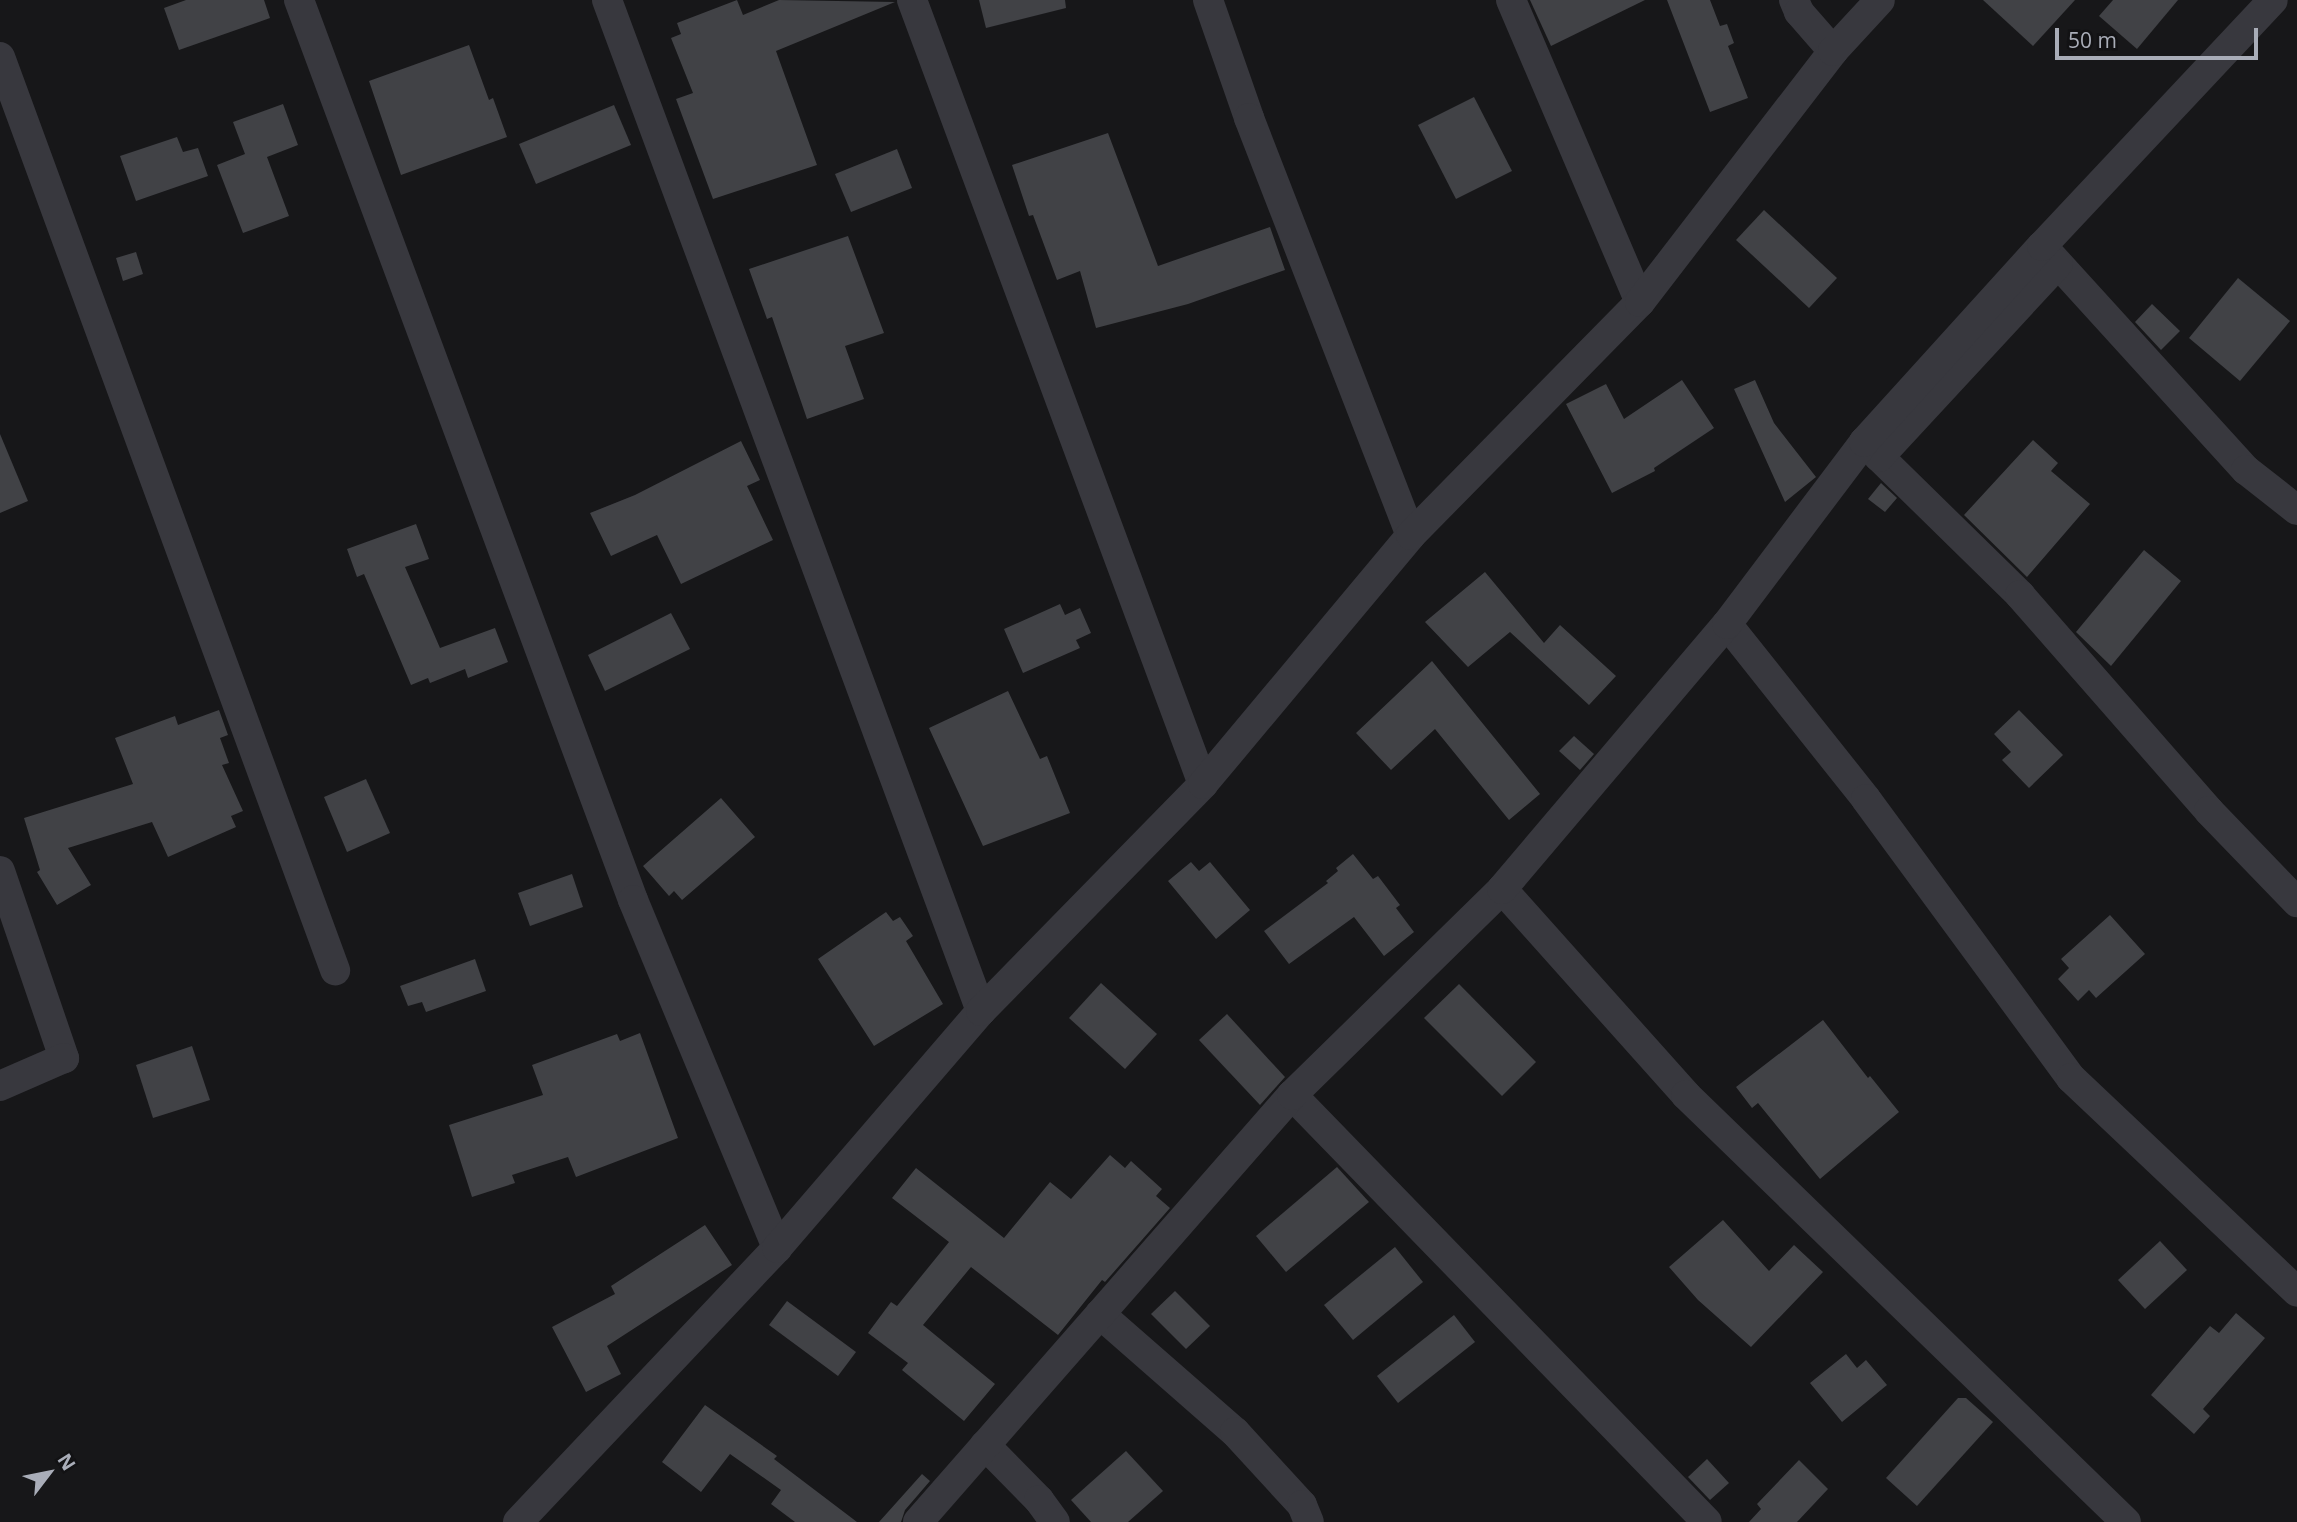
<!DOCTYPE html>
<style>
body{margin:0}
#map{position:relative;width:2297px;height:1522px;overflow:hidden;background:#171719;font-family:"Open Sans",sans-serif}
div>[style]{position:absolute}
.building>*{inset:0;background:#414246}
.minor>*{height:30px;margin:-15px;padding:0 15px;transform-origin:15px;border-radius:15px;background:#38383e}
span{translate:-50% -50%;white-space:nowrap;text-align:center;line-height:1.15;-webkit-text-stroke:5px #121214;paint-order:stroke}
.north{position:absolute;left:14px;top:1438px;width:70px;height:70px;-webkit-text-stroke:5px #121214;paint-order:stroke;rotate:58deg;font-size:19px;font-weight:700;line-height:28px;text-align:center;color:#a9adb8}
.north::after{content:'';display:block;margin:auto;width:24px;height:32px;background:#a9adb8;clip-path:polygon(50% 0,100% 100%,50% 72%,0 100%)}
.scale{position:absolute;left:2055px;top:28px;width:203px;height:32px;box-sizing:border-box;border:4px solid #a9adb8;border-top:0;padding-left:9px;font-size:21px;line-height:24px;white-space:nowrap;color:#a9adb8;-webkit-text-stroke:5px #121214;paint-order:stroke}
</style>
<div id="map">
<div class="building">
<div style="clip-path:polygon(186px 0,264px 0,270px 18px,179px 50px,164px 8px)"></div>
<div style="clip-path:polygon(737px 0,743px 15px,779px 0,895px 2px,776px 51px,817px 165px,713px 199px,676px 99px,693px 93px,671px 38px,681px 34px,677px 23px)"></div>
<div style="clip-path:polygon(979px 0,1065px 0,1066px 8px,986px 28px)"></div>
<div style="clip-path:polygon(1530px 0,1645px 0,1551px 46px)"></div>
<div style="clip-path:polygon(1667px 0,1710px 0,1720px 26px,1727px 24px,1734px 43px,1728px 46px,1748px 98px,1710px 112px)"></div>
<div style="clip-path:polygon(1983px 0,2075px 0,2033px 46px)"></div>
<div style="clip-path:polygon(2113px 0,2178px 0,2137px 49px,2099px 16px)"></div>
<div style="clip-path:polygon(469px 45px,489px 100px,493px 98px,507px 137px,401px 175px,369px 81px)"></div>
<div style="clip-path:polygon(1474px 97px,1512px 171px,1456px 199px,1418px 125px)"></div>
<div style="clip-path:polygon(283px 104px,298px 145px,267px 157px,289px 216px,243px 233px,217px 165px,245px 154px,233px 122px)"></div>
<div style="clip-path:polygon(614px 105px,631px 145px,536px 184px,519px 144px)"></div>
<div style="clip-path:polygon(1108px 133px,1158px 266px,1270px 227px,1285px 270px,1188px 304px,1096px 328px,1080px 271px,1057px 280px,1033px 215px,1029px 216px,1012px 165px)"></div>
<div style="clip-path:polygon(177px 137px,183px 152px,198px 148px,208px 176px,136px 201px,120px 156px)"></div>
<div style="clip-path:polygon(897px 149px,912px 188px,851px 212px,835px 174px)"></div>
<div style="clip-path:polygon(1764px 210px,1837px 278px,1809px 308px,1736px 240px)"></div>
<div style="clip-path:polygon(848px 236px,884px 333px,845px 346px,864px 399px,807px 419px,772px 317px,767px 319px,749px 269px)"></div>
<div style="clip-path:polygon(136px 252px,143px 274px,123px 281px,116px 258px)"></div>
<div style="clip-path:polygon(2238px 278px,2290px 321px,2240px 381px,2189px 338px)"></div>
<div style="clip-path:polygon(2152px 304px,2180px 331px,2161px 350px,2135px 322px)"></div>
<div style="clip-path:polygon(1682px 380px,1714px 428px,1654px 468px,1655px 471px,1612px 493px,1566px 404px,1606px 384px,1624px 419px)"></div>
<div style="clip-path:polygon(1755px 380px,1774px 423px,1816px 477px,1785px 502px,1734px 389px)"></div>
<div style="clip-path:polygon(0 434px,28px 501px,0 513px)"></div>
<div style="clip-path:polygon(2033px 440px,2058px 463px,2051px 471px,2090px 504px,2027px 577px,1964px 515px)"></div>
<div style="clip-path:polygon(741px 441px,760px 480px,747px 486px,773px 540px,681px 584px,657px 535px,611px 556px,590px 513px,635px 495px)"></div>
<div style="clip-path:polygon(1881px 483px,1897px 498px,1885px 512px,1868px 499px)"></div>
<div style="clip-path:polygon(416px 524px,429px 559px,405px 567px,440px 648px,495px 628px,508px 662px,468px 678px,465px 669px,430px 683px,428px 678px,411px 685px,364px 574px,357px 577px,347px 549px)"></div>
<div style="clip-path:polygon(2144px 550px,2181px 581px,2111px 666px,2076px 632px)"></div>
<div style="clip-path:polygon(1485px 572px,1544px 643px,1560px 625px,1616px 676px,1589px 705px,1510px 632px,1468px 667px,1425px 622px)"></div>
<div style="clip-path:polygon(1060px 604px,1065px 615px,1080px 608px,1091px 633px,1076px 640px,1080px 648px,1023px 673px,1004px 629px)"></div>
<div style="clip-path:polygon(671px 613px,690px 649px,605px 691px,588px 655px)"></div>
<div style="clip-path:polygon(1432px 661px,1540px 794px,1509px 820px,1435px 729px,1391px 770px,1356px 733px)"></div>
<div style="clip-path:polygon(1008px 691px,1040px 759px,1047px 756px,1070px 813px,983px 846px,929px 728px)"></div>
<div style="clip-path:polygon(219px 710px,228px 735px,220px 738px,229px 763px,222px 765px,243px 811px,231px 816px,236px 827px,168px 857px,152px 822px,68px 848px,91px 885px,57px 905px,37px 872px,40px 870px,24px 818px,133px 784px,115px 738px,175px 716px,178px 725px)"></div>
<div style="clip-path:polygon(2019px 710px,2063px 755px,2029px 788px,2002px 760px,2011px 752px,1994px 734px)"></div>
<div style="clip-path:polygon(1574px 736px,1594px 754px,1580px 770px,1559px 751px)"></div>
<div style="clip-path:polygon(366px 779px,390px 833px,347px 852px,324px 797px)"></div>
<div style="clip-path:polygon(721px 798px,755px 837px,682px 900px,674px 891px,669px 896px,643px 866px)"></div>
<div style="clip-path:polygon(1353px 854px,1373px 879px,1378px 876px,1400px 905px,1396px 908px,1414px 932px,1384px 956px,1354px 917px,1289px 964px,1264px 931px,1328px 883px,1326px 881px,1338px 871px,1336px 868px)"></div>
<div style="clip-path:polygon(1191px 862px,1199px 871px,1210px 862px,1250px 910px,1216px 939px,1168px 881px)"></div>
<div style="clip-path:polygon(572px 874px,583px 907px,530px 926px,518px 893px)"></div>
<div style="clip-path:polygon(886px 912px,893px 921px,900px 917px,913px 936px,906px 941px,943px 1004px,874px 1046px,818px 959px)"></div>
<div style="clip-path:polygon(2110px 915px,2145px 954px,2096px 998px,2089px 990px,2078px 1001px,2058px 979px,2069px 968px,2061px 959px)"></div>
<div style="clip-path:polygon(475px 959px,486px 991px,426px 1012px,422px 1002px,408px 1006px,400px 986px)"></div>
<div style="clip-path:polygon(1101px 983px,1157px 1034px,1125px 1069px,1069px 1018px)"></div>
<div style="clip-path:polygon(1459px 984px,1536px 1062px,1502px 1096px,1424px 1018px)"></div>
<div style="clip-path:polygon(1227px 1014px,1285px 1077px,1260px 1105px,1199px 1040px)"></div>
<div style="clip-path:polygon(1823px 1020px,1868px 1078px,1870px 1076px,1899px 1112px,1820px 1179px,1758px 1103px,1752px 1108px,1736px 1087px)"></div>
<div style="clip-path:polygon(640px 1033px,678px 1138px,576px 1177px,568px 1157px,512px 1175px,515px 1183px,472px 1197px,449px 1125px,543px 1095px,532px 1065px,617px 1034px,620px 1041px)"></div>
<div style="clip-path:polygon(192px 1046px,210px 1100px,153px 1118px,136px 1065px)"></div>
<div style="clip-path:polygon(1110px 1155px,1125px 1168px,1131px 1161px,1162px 1189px,1156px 1196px,1170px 1208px,1105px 1282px,1102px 1280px,1058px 1335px,971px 1267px,923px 1325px,995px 1384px,964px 1421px,902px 1370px,908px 1363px,868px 1333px,891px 1302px,897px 1306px,949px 1242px,892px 1198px,916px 1168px,1004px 1238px,1050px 1182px,1071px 1199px)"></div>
<div style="clip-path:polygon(1337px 1167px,1369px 1202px,1286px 1272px,1256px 1236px)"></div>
<div style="clip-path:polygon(1723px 1220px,1769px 1271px,1794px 1245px,1823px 1272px,1751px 1347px,1698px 1300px,1669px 1267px)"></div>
<div style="clip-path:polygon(705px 1225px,732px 1265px,607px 1346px,621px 1374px,586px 1392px,552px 1327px,615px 1294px,611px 1286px)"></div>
<div style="clip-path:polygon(2160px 1241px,2187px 1270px,2145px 1309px,2118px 1280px)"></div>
<div style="clip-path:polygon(1395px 1247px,1423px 1282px,1353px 1340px,1324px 1305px)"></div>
<div style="clip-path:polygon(1175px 1291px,1210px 1326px,1186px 1349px,1151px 1314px)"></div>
<div style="clip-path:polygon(787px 1301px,856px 1352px,838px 1376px,769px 1325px)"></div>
<div style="clip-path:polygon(2236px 1313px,2265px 1338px,2203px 1409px,2210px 1416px,2194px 1434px,2151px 1395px,2210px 1326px,2219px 1333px)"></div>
<div style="clip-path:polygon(1454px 1315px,1475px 1342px,1398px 1403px,1377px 1376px)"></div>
<div style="clip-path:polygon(1846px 1354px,1857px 1368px,1866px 1360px,1887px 1385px,1842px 1422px,1810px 1383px)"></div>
<div style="clip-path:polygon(1958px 1398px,1966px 1398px,1993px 1422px,1917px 1506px,1886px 1478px)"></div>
<div style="clip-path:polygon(705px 1405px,777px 1456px,774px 1459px,857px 1522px,795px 1522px,771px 1504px,781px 1490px,730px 1454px,701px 1492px,662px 1462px)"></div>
<div style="clip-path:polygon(1126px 1451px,1163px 1491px,1128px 1522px,1091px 1522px,1071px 1500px)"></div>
<div style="clip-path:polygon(1707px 1459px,1729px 1483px,1710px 1500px,1688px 1477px)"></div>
<div style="clip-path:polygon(1799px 1460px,1828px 1489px,1797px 1522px,1749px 1522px,1761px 1509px,1757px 1504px)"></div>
<div style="clip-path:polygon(922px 1474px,930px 1481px,905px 1510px,901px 1522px,879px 1522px)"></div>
</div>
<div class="minor">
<div style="left:299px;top:0;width:960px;rotate:69.64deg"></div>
<div style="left:633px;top:900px;width:377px;rotate:67.5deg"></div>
<div style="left:607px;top:0;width:1078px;rotate:69.7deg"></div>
<div style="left:912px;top:0;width:836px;rotate:69.64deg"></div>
<div style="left:1208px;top:0;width:125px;rotate:70.8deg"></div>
<div style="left:1249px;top:118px;width:447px;rotate:68.8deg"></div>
<div style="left:1511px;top:0;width:328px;rotate:66.9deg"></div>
<div style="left:1794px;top:0;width:13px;rotate:67deg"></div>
<div style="left:1799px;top:12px;width:52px;rotate:48.9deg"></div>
<div style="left:0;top:57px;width:973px;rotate:69.85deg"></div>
<div style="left:2042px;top:246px;width:303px;rotate:47.7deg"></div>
<div style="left:2246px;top:470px;width:65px;rotate:38.1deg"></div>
<div style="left:1864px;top:442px;width:219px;rotate:44.4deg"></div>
<div style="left:2020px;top:595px;width:287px;rotate:48.8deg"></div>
<div style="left:2209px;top:811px;width:127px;rotate:46deg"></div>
<div style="left:1879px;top:457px;width:263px;rotate:-47.2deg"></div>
<div style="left:1727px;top:624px;width:223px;rotate:51.5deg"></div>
<div style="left:1866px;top:799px;width:346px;rotate:53.7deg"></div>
<div style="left:2071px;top:1078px;width:311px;rotate:43.4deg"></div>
<div style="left:0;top:871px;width:198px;rotate:71.1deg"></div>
<div style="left:64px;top:1058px;width:70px;rotate:156.4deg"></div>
<div style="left:1502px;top:889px;width:276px;rotate:48.2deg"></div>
<div style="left:1686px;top:1095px;width:613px;rotate:44.14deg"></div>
<div style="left:1292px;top:1095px;width:595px;rotate:45.82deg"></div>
<div style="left:1100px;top:1314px;width:179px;rotate:41.2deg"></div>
<div style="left:1235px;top:1432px;width:99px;rotate:47.5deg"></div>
<div style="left:1302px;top:1505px;width:18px;rotate:68deg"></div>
<div style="left:985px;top:1445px;width:77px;rotate:45.5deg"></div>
<div style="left:1039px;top:1500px;width:27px;rotate:54deg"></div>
<div style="left:518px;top:1522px;width:377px;rotate:-46.6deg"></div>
<div style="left:777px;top:1248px;width:313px;rotate:-49.3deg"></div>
<div style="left:981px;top:1011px;width:318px;rotate:-45.6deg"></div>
<div style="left:1203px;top:784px;width:324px;rotate:-50.1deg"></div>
<div style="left:1411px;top:535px;width:327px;rotate:-45.5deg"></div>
<div style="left:1640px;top:302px;width:317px;rotate:-52.4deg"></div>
<div style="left:1833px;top:51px;width:69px;rotate:-47.3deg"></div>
<div style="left:918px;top:1522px;width:568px;rotate:-48.79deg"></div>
<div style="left:1292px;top:1095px;width:294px;rotate:-44.4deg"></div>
<div style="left:1502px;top:889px;width:348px;rotate:-49.7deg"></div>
<div style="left:1727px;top:624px;width:228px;rotate:-53deg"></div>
<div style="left:1864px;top:442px;width:265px;rotate:-47.8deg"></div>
<div style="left:2042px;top:246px;width:337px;rotate:-46.8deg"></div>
</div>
<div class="north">N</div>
<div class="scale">50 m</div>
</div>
